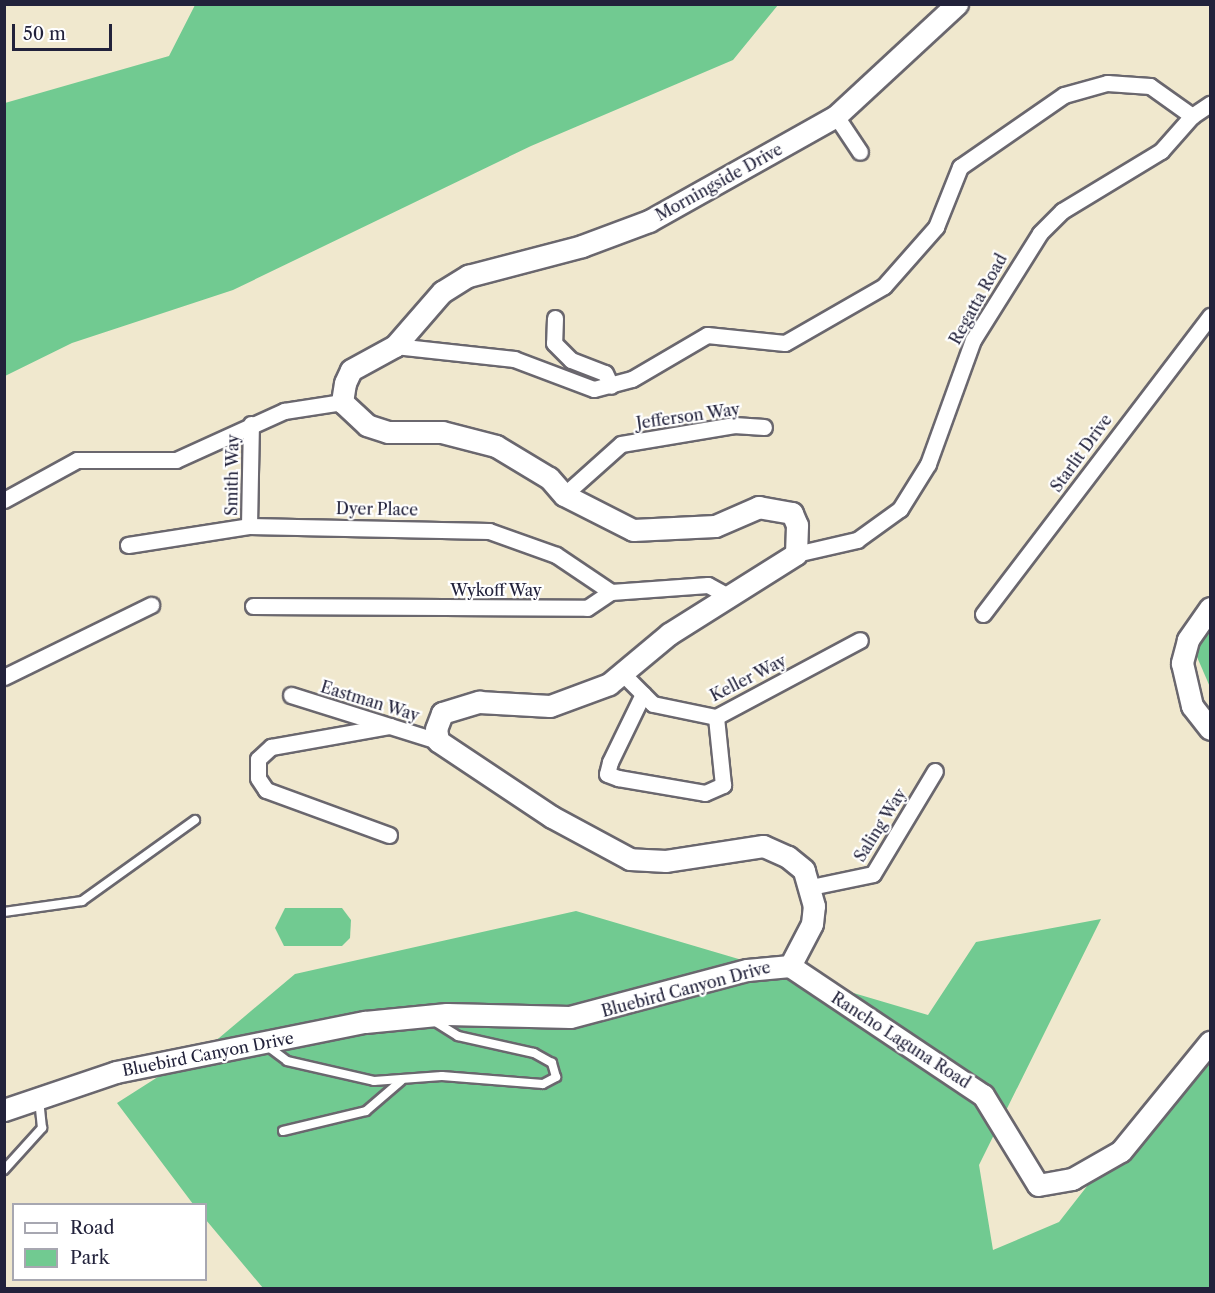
<!DOCTYPE html>
<style>
body{margin:0}
#map{position:relative;width:1215px;height:1293px;overflow:hidden;background:#f0e8ce;font-family:"Libre Caslon Text",serif}
div>[style]{position:absolute}
.green>*{inset:0;background:#71ca91}
.roads{filter:drop-shadow(2px 0 #6a676e) drop-shadow(-2px 0 #6a676e) drop-shadow(0 2px #6a676e) drop-shadow(0 -2px #6a676e)}
.lane>*{height:8px;margin:-4px;padding:0 4px;transform-origin:4px;border-radius:4px;background:#fff}
.street>*{height:15px;margin:-7.5px;padding:0 7.5px;transform-origin:7.5px;border-radius:7.5px;background:#fff}
.secondary>*{height:21px;margin:-10.5px;padding:0 10.5px;transform-origin:10.5px;border-radius:10.5px;background:#fff}
span{translate:-50% -50%;white-space:nowrap;text-align:center;line-height:1.15;-webkit-text-stroke:4.5px #fff;paint-order:stroke}
.street-label{font-size:16px;color:#22223b}
.frame{position:absolute;inset:0;border:6px solid #22223b;pointer-events:none}
.legend{position:absolute;left:12px;top:1203px;width:195px;height:78px;box-sizing:border-box;background:#fff;border:2px solid #a7a7b1;margin:0;padding:8px 10px;list-style:none;font-size:18px;color:#22223b}
.legend li{display:flex;align-items:center;gap:12px;height:30px}
.legend b{width:30px;border:2px solid #a7a7b1}
.scale{position:absolute;left:12px;top:24px;width:100px;height:27px;box-sizing:border-box;border:3px solid #22223b;border-top:0;padding-left:8px;font-size:18px;line-height:21px;white-space:nowrap;color:#22223b;-webkit-text-stroke:4px #fff;paint-order:stroke}
</style>
<div id="map">
<div class="green">
<div style="clip-path:polygon(195px 5px,195px 4px,778px 5px,733px 60px,531px 146px,233px 290px,72px 343px,5px 376px,5px 103px,169px 56px)"></div>
<div style="clip-path:polygon(1210px 614px,1210px 687px,1191px 643px)"></div>
<div style="clip-path:polygon(285px 908px,342px 908px,351px 920px,350px 938px,342px 946px,284px 946px,275px 928px)"></div>
<div style="clip-path:polygon(576px 911px,928px 1015px,976px 942px,1101px 919px,979px 1165px,993px 1250px,1059px 1222px,1210px 1029px,1210px 1288px,263px 1288px,206px 1220px,206px 1204px,193px 1204px,117px 1103px,219px 1038px,295px 974px)"></div>
</div>
<div class="roads">
<div class="lane">
<div style="left:4px;top:912px;width:79px;rotate:-8deg"></div>
<div style="left:82px;top:901px;width:139px;rotate:-35.6deg"></div>
<div style="left:266px;top:1045px;width:26px;rotate:37deg"></div>
<div style="left:287px;top:1061px;width:89px;rotate:12.9deg"></div>
<div style="left:374px;top:1081px;width:68px;rotate:-4.2deg"></div>
<div style="left:442px;top:1076px;width:101px;rotate:4.5deg"></div>
<div style="left:543px;top:1084px;width:15px;rotate:-28deg"></div>
<div style="left:556px;top:1077px;width:15px;rotate:-106deg"></div>
<div style="left:552px;top:1063px;width:21px;rotate:-151deg"></div>
<div style="left:534px;top:1053px;width:78px;rotate:-167.4deg"></div>
<div style="left:458px;top:1036px;width:31px;rotate:-148deg"></div>
<div style="left:283px;top:1131px;width:85px;rotate:-13.5deg"></div>
<div style="left:366px;top:1111px;width:46px;rotate:-40.6deg"></div>
<div style="left:4px;top:1170px;width:57px;rotate:-47.9deg"></div>
<div style="left:42px;top:1128px;width:28px;rotate:-96deg"></div>
</div>
<div class="street">
<div style="left:836px;top:116px;width:43px;rotate:56.3deg"></div>
<div style="left:555px;top:318px;width:25px;rotate:92deg"></div>
<div style="left:554px;top:343px;width:24px;rotate:45deg"></div>
<div style="left:571px;top:360px;width:36px;rotate:21deg"></div>
<div style="left:605px;top:373px;width:14px;rotate:65deg"></div>
<div style="left:395px;top:346px;width:120px;rotate:6.2deg"></div>
<div style="left:514px;top:359px;width:85px;rotate:20.6deg"></div>
<div style="left:594px;top:389px;width:39px;rotate:-15deg"></div>
<div style="left:632px;top:379px;width:87px;rotate:-30.4deg"></div>
<div style="left:707px;top:335px;width:78px;rotate:5.9deg"></div>
<div style="left:785px;top:343px;width:114px;rotate:-29.9deg"></div>
<div style="left:884px;top:286px;width:79px;rotate:-48.6deg"></div>
<div style="left:936px;top:227px;width:65px;rotate:-68.2deg"></div>
<div style="left:960px;top:167px;width:126px;rotate:-34.7deg"></div>
<div style="left:1064px;top:95px;width:45px;rotate:-15.6deg"></div>
<div style="left:1107px;top:83px;width:43px;rotate:4deg"></div>
<div style="left:1150px;top:86px;width:52px;rotate:35.5deg"></div>
<div style="left:564px;top:495px;width:76px;rotate:-41.8deg"></div>
<div style="left:621px;top:444px;width:115px;rotate:-9.5deg"></div>
<div style="left:734px;top:425px;width:30px;rotate:4deg"></div>
<div style="left:4px;top:500px;width:83px;rotate:-28.7deg"></div>
<div style="left:77px;top:460px;width:99px"></div>
<div style="left:176px;top:460px;width:119px;rotate:-24.4deg"></div>
<div style="left:284px;top:411px;width:59px;rotate:-8.8deg"></div>
<div style="left:249px;top:526px;width:102px;rotate:-88.9deg"></div>
<div style="left:128px;top:545px;width:122px;rotate:-8.9deg"></div>
<div style="left:249px;top:526px;width:240px;rotate:1.2deg"></div>
<div style="left:489px;top:531px;width:71px;rotate:19.7deg"></div>
<div style="left:556px;top:555px;width:66px;rotate:33.9deg"></div>
<div style="left:796px;top:554px;width:63px;rotate:-12.9deg"></div>
<div style="left:857px;top:540px;width:53px;rotate:-35.8deg"></div>
<div style="left:900px;top:509px;width:53px;rotate:-58.1deg"></div>
<div style="left:928px;top:464px;width:132px;rotate:-70.1deg"></div>
<div style="left:973px;top:340px;width:126px;rotate:-57.9deg"></div>
<div style="left:1040px;top:233px;width:31px;rotate:-45deg"></div>
<div style="left:1062px;top:211px;width:116px;rotate:-31.2deg"></div>
<div style="left:1161px;top:151px;width:47px;rotate:-48.5deg"></div>
<div style="left:1192px;top:116px;width:22px;rotate:-34deg"></div>
<div style="left:253px;top:606px;width:334px;rotate:0.3deg"></div>
<div style="left:587px;top:608px;width:29px;rotate:-34deg"></div>
<div style="left:611px;top:592px;width:97px;rotate:-4.1deg"></div>
<div style="left:708px;top:585px;width:26px;rotate:29deg"></div>
<div style="left:983px;top:614px;width:375px;rotate:-52.7deg"></div>
<div style="left:623px;top:674px;width:42px;rotate:45deg"></div>
<div style="left:653px;top:704px;width:64px;rotate:11.7deg"></div>
<div style="left:716px;top:717px;width:163px;rotate:-28.1deg"></div>
<div style="left:4px;top:677px;width:164px;rotate:-26.1deg"></div>
<div style="left:643px;top:694px;width:76px;rotate:115.9deg"></div>
<div style="left:610px;top:762px;width:12px;rotate:104deg"></div>
<div style="left:607px;top:774px;width:12px;rotate:20deg"></div>
<div style="left:618px;top:778px;width:88px;rotate:9.8deg"></div>
<div style="left:705px;top:793px;width:20px;rotate:-24deg"></div>
<div style="left:723px;top:785px;width:68px;rotate:-95.9deg"></div>
<div style="left:291px;top:695px;width:154px;rotate:17.4deg"></div>
<div style="left:389px;top:835px;width:131px;rotate:-159.9deg"></div>
<div style="left:266px;top:790px;width:14px;rotate:-124deg"></div>
<div style="left:258px;top:778px;width:19px;rotate:-90deg"></div>
<div style="left:258px;top:759px;width:18px;rotate:-43deg"></div>
<div style="left:271px;top:747px;width:121px;rotate:-10deg"></div>
<div style="left:811px;top:887px;width:63px;rotate:-11.8deg"></div>
<div style="left:873px;top:874px;width:120px;rotate:-59deg"></div>
</div>
<div class="secondary">
<div style="left:1210px;top:608px;width:39px;rotate:125deg"></div>
<div style="left:1188px;top:640px;width:24px;rotate:105deg"></div>
<div style="left:1182px;top:663px;width:44px;rotate:76.9deg"></div>
<div style="left:1192px;top:706px;width:29px;rotate:52deg"></div>
<div style="left:790px;top:966px;width:47px;rotate:-62.4deg"></div>
<div style="left:812px;top:924px;width:18px;rotate:-84deg"></div>
<div style="left:814px;top:906px;width:37px;rotate:-106deg"></div>
<div style="left:804px;top:870px;width:21px;rotate:-141deg"></div>
<div style="left:788px;top:857px;width:27px;rotate:-156deg"></div>
<div style="left:763px;top:846px;width:98px;rotate:171.2deg"></div>
<div style="left:666px;top:861px;width:36px;rotate:-177deg"></div>
<div style="left:630px;top:859px;width:89px;rotate:-151.7deg"></div>
<div style="left:552px;top:817px;width:137px;rotate:-146.3deg"></div>
<div style="left:438px;top:741px;width:12px;rotate:-99deg"></div>
<div style="left:436px;top:729px;width:17px;rotate:-69deg"></div>
<div style="left:442px;top:713px;width:39px;rotate:-17deg"></div>
<div style="left:479px;top:702px;width:71px;rotate:3.2deg"></div>
<div style="left:550px;top:706px;width:63px;rotate:-20.4deg"></div>
<div style="left:609px;top:684px;width:78px;rotate:-39.8deg"></div>
<div style="left:669px;top:634px;width:150px;rotate:-32.2deg"></div>
<div style="left:796px;top:554px;width:29px;rotate:-88deg"></div>
<div style="left:797px;top:525px;width:13px;rotate:-113deg"></div>
<div style="left:792px;top:513px;width:34px;rotate:-170deg"></div>
<div style="left:759px;top:507px;width:48px;rotate:156.6deg"></div>
<div style="left:715px;top:526px;width:82px;rotate:177.2deg"></div>
<div style="left:633px;top:530px;width:77px;rotate:-153.1deg"></div>
<div style="left:564px;top:495px;width:23px;rotate:-131deg"></div>
<div style="left:549px;top:478px;width:62px;rotate:-148.9deg"></div>
<div style="left:496px;top:446px;width:56px;rotate:-165.5deg"></div>
<div style="left:442px;top:432px;width:54px;rotate:180deg"></div>
<div style="left:388px;top:432px;width:22px;rotate:-162deg"></div>
<div style="left:367px;top:425px;width:34px;rotate:-137deg"></div>
<div style="left:342px;top:402px;width:19px;rotate:-81deg"></div>
<div style="left:345px;top:383px;width:14px;rotate:-65deg"></div>
<div style="left:351px;top:370px;width:50px;rotate:-28.6deg"></div>
<div style="left:395px;top:346px;width:72px;rotate:-49deg"></div>
<div style="left:442px;top:292px;width:31px;rotate:-32deg"></div>
<div style="left:468px;top:276px;width:118px;rotate:-14.7deg"></div>
<div style="left:582px;top:246px;width:72px;rotate:-20.5deg"></div>
<div style="left:649px;top:221px;width:214px;rotate:-29.3deg"></div>
<div style="left:836px;top:116px;width:165px;rotate:-42.8deg"></div>
<div style="left:790px;top:966px;width:232px;rotate:33.8deg"></div>
<div style="left:983px;top:1095px;width:105px;rotate:58.6deg"></div>
<div style="left:1038px;top:1185px;width:35px;rotate:-10deg"></div>
<div style="left:1072px;top:1179px;width:56px;rotate:-29.7deg"></div>
<div style="left:1121px;top:1151px;width:141px;rotate:-50.8deg"></div>
<div style="left:4px;top:1110px;width:118px;rotate:-18.7deg"></div>
<div style="left:116px;top:1072px;width:254px;rotate:-11.4deg"></div>
<div style="left:365px;top:1022px;width:82px;rotate:-5.6deg"></div>
<div style="left:447px;top:1014px;width:123px;rotate:1.4deg"></div>
<div style="left:570px;top:1017px;width:183px;rotate:-14.9deg"></div>
<div style="left:747px;top:970px;width:43px;rotate:-5.3deg"></div>
</div>
</div>
<div class="street-label">
<span style="left:719px;top:182px;rotate:-29deg">Morningside Drive</span>
<span style="left:978px;top:299px;rotate:-61deg">Regatta Road</span>
<span style="left:688px;top:416px;rotate:-8deg">Jefferson Way</span>
<span style="left:1081px;top:453px;rotate:-54deg">Starlit Drive</span>
<span style="left:232px;top:475px;rotate:-89deg">Smith Way</span>
<span style="left:377px;top:509px;rotate:1deg">Dyer Place</span>
<span style="left:496px;top:590px">Wykoff Way</span>
<span style="left:748px;top:678px;rotate:-27deg">Keller Way</span>
<span style="left:370px;top:701px;rotate:17deg">Eastman Way</span>
<span style="left:880px;top:825px;rotate:-58deg">Saling Way</span>
<span style="left:686px;top:989px;rotate:-15deg">Bluebird Canyon Drive</span>
<span style="left:901px;top:1040px;rotate:33deg">Rancho Laguna Road</span>
<span style="left:208px;top:1054px;rotate:-11deg">Bluebird Canyon Drive</span>
</div>
<div class="frame"></div>
<ul class="legend">
<li><b style="height:8px;background:#fff"></b>Road</li>
<li><b style="height:16px;background:#71ca91"></b>Park</li>
</ul>
<div class="scale">50 m</div>
</div>
